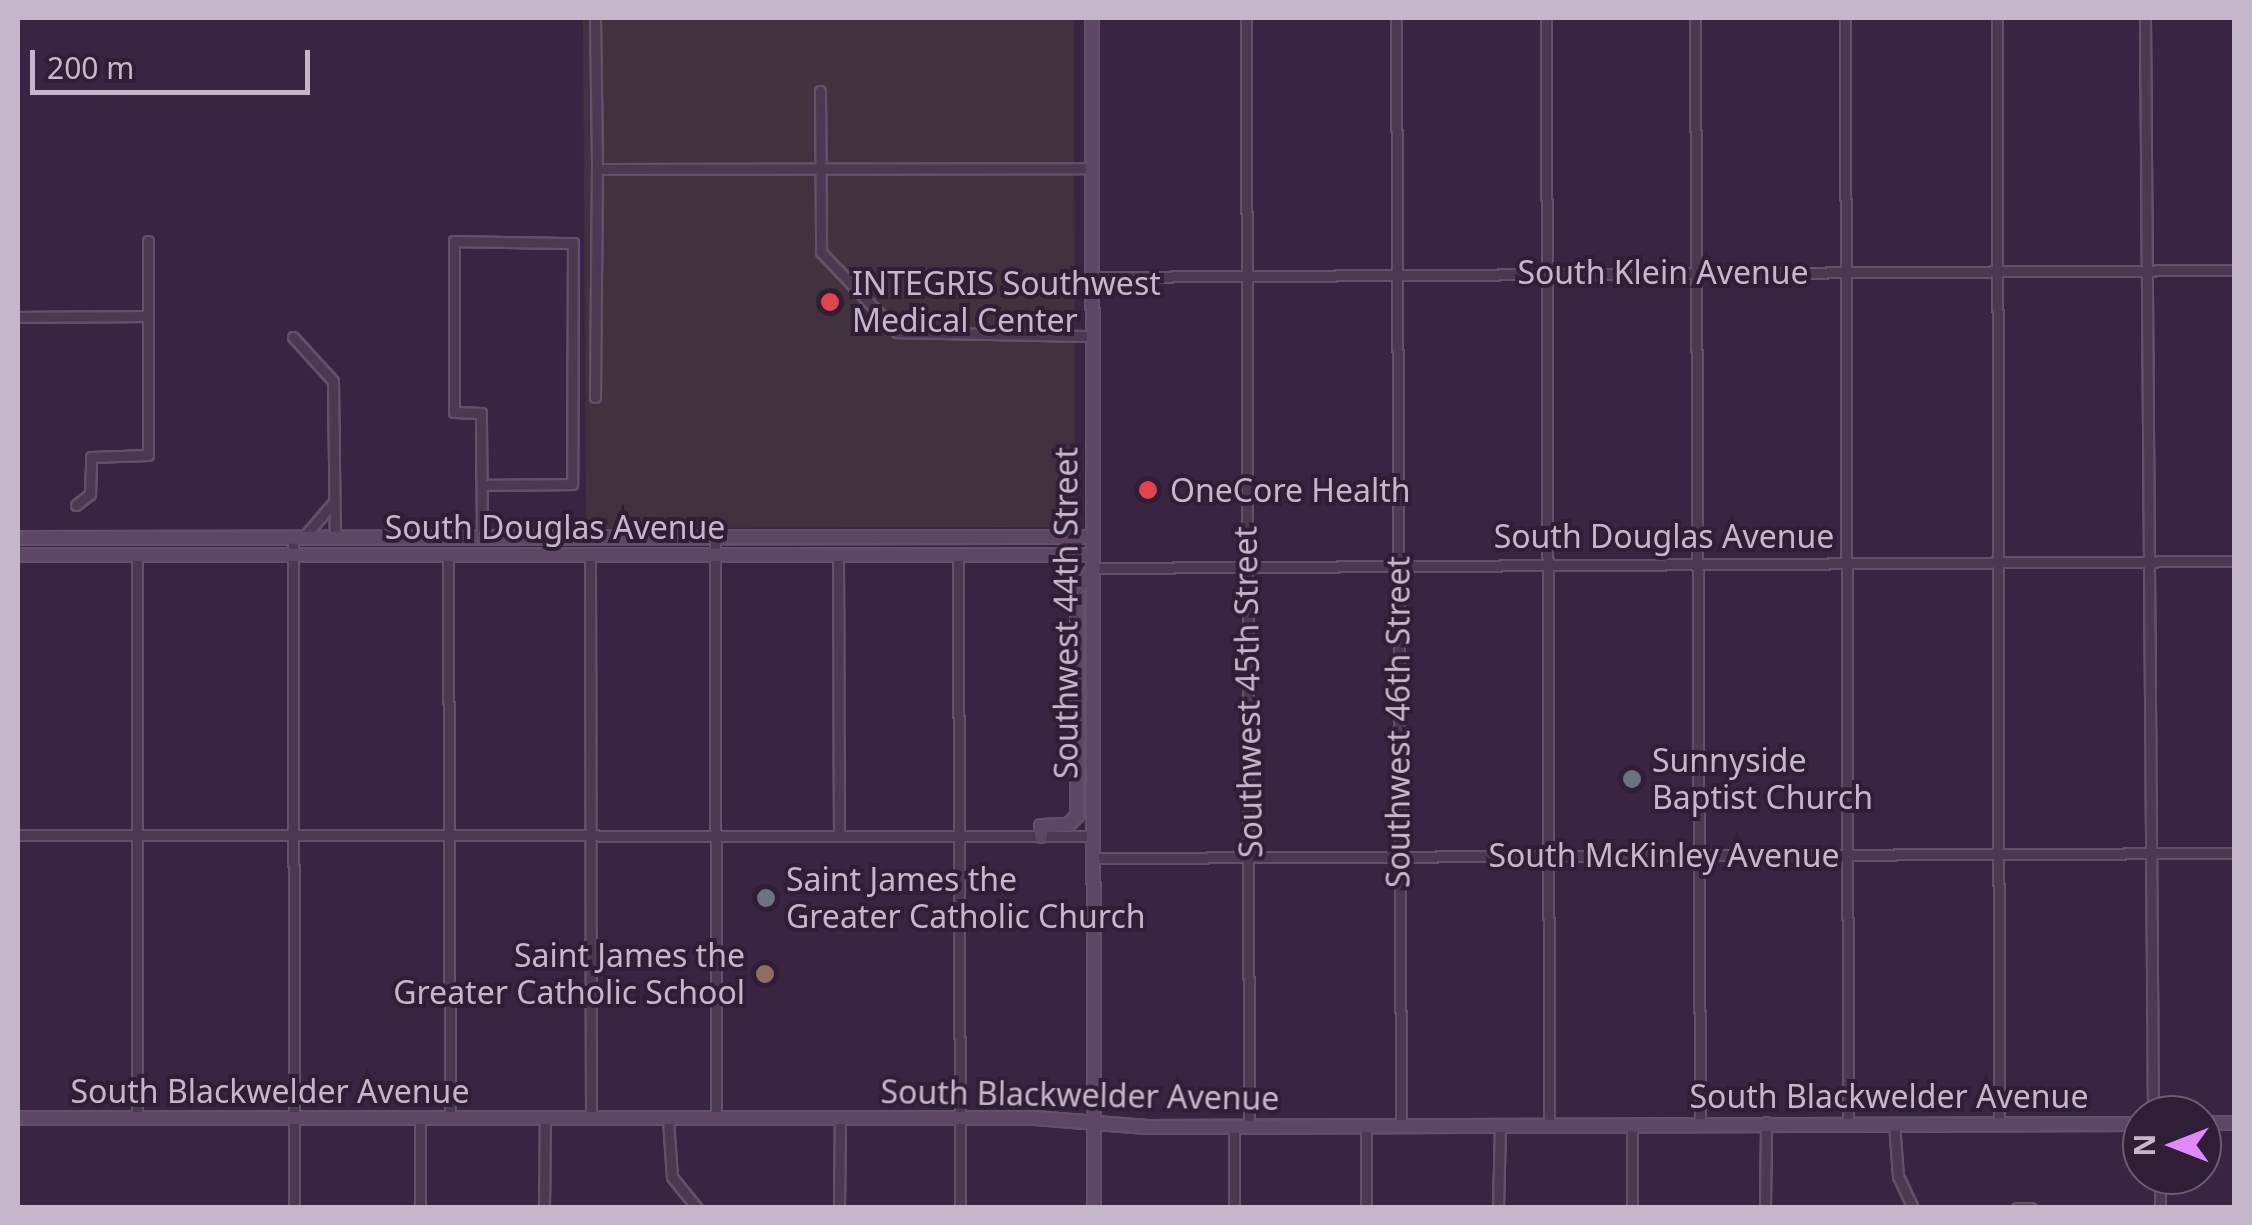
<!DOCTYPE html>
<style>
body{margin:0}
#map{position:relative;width:2252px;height:1225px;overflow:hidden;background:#392442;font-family:"Noto Sans",sans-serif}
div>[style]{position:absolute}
.medical>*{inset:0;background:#42313e}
.roads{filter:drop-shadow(2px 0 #635169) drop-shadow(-2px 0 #635169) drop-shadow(0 2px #635169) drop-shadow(0 -2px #635169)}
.street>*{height:9px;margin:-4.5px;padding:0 4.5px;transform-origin:4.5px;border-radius:4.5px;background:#4b3952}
.secondary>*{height:12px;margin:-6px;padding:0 6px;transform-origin:6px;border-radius:6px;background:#5e4765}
.dots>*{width:28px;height:28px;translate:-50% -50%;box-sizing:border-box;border:5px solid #301e37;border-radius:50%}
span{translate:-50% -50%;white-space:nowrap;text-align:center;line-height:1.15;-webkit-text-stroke:8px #301e37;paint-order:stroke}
.street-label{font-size:32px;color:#c6b6cc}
.poi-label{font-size:32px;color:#c6b6cc}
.left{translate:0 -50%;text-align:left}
.right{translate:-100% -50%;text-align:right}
.frame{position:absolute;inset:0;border:20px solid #c6b6cc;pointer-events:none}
.north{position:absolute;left:2122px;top:1095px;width:100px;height:100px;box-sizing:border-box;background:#301e37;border:2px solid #6c5b73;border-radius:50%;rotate:270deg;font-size:28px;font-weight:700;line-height:40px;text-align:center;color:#c6b6cc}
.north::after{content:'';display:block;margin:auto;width:35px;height:45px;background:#e089fd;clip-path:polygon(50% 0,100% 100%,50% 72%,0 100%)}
.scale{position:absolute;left:30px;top:50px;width:280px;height:45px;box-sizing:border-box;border:5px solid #c6b6cc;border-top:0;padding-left:12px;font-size:30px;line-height:35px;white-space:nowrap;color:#c6b6cc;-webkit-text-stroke:8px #301e37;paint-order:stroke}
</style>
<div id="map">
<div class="medical">
<div style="clip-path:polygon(583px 18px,1074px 18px,1075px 527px,586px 528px)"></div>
</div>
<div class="roads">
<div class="street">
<div style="left:595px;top:18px;width:151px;rotate:89.2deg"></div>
<div style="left:597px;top:169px;width:495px;rotate:-0.1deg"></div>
<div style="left:1246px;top:18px;width:1109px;rotate:89.85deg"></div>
<div style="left:1396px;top:18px;width:1108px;rotate:89.74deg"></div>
<div style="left:1546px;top:18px;width:1106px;rotate:89.84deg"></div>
<div style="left:1695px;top:18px;width:1105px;rotate:89.74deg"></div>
<div style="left:1845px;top:18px;width:1104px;rotate:89.84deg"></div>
<div style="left:1997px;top:18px;width:1104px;rotate:89.9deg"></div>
<div style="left:2145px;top:18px;width:1097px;rotate:89.58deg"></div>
<div style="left:820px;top:91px;width:161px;rotate:89.6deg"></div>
<div style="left:821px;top:252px;width:110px;rotate:46.5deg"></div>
<div style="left:897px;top:332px;width:195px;rotate:1.2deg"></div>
<div style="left:1092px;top:277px;width:1142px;rotate:-0.35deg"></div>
<div style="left:18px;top:317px;width:130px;rotate:-0.4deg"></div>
<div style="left:293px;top:337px;width:59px;rotate:47.7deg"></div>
<div style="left:333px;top:381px;width:157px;rotate:89.3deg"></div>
<div style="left:595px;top:397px;width:228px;rotate:-89.5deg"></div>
<div style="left:76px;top:505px;width:18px;rotate:-38deg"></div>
<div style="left:90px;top:494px;width:37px;rotate:-88deg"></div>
<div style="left:91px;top:457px;width:57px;rotate:-2deg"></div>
<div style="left:148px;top:455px;width:214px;rotate:-90deg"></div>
<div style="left:304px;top:537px;width:43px;rotate:-49.7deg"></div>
<div style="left:293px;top:538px;width:670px;rotate:89.91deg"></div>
<div style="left:482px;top:538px;width:125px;rotate:-90.5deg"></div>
<div style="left:481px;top:413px;width:27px;rotate:-178deg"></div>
<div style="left:454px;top:412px;width:171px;rotate:-90deg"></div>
<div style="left:454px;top:241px;width:119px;rotate:1deg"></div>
<div style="left:573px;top:243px;width:241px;rotate:90.2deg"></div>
<div style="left:572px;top:484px;width:90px;rotate:179.4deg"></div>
<div style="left:715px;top:538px;width:581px;rotate:89.9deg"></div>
<div style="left:590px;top:554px;width:565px;rotate:89.9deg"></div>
<div style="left:838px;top:554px;width:282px;rotate:89.8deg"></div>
<div style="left:137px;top:555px;width:564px;rotate:90deg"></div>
<div style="left:448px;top:555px;width:563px;rotate:89.8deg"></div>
<div style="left:958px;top:555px;width:653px;rotate:89.82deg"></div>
<div style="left:1094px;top:568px;width:1140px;rotate:-0.35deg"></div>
<div style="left:18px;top:835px;width:1076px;rotate:0.05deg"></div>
<div style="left:1094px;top:858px;width:1140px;rotate:-0.25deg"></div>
<div style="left:420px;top:1118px;width:90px;rotate:90deg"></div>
<div style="left:668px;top:1119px;width:58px;rotate:86.1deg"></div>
<div style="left:672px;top:1177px;width:40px;rotate:51deg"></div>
<div style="left:1894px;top:1123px;width:53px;rotate:85.7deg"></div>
<div style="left:1898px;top:1176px;width:35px;rotate:65deg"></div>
<div style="left:2160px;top:1175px;width:33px;rotate:90deg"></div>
<div style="left:544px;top:1208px;width:89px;rotate:-89.4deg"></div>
<div style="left:839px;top:1208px;width:89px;rotate:-89.4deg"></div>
<div style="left:1234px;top:1208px;width:81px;rotate:-90deg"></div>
<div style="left:1366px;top:1208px;width:81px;rotate:-90deg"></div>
<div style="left:1498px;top:1208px;width:83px;rotate:-88.6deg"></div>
<div style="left:1632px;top:1208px;width:84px;rotate:-90deg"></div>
<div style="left:1765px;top:1208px;width:86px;rotate:-89.3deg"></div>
<div style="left:2017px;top:1208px;width:14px"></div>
</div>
<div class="secondary">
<div style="left:1092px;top:18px;width:1190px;rotate:89.9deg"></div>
<div style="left:18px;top:538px;width:1075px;rotate:-0.05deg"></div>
<div style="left:18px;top:555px;width:1075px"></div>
<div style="left:1041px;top:836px;width:10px;rotate:-90deg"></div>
<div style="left:1041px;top:826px;width:27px;rotate:-2deg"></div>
<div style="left:1068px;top:825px;width:13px;rotate:-45deg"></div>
<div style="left:1077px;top:816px;width:227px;rotate:-90deg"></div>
<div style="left:1077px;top:589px;width:27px;rotate:-51deg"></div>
<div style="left:18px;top:1118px;width:1017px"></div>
<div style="left:1035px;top:1118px;width:112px;rotate:4.6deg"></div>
<div style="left:1147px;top:1127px;width:995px;rotate:-0.17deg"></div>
<div style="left:2202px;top:1123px;width:32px"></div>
</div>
</div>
<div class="dots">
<div style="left:830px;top:302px;background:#e0444e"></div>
<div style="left:1148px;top:490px;background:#e0444e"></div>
<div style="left:1632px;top:779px;background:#6b7280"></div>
<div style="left:766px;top:898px;background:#6b7280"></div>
<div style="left:765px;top:974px;background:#8d6e63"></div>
</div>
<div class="street-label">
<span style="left:1663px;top:272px">South Klein Avenue</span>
<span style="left:555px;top:527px">South Douglas Avenue</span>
<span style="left:1664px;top:536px">South Douglas Avenue</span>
<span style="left:1066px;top:613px;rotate:-90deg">Southwest 44th Street</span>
<span style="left:1248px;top:692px;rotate:-91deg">Southwest 45th Street</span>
<span style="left:1398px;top:722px;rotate:-90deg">Southwest 46th Street</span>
<span style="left:1664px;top:855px">South McKinley Avenue</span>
<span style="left:270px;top:1091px">South Blackwelder Avenue</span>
<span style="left:1080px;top:1095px;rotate:1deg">South Blackwelder Avenue</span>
<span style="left:1889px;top:1096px">South Blackwelder Avenue</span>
</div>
<div class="poi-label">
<span class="left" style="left:852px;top:302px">INTEGRIS Southwest<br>Medical Center</span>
<span class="left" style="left:1170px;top:490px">OneCore Health</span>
<span class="left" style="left:1652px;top:779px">Sunnyside<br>Baptist Church</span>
<span class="left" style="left:786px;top:898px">Saint James the<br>Greater Catholic Church</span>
<span class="right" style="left:745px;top:974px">Saint James the<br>Greater Catholic School</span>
</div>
<div class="frame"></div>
<div class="north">N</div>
<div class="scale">200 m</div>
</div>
